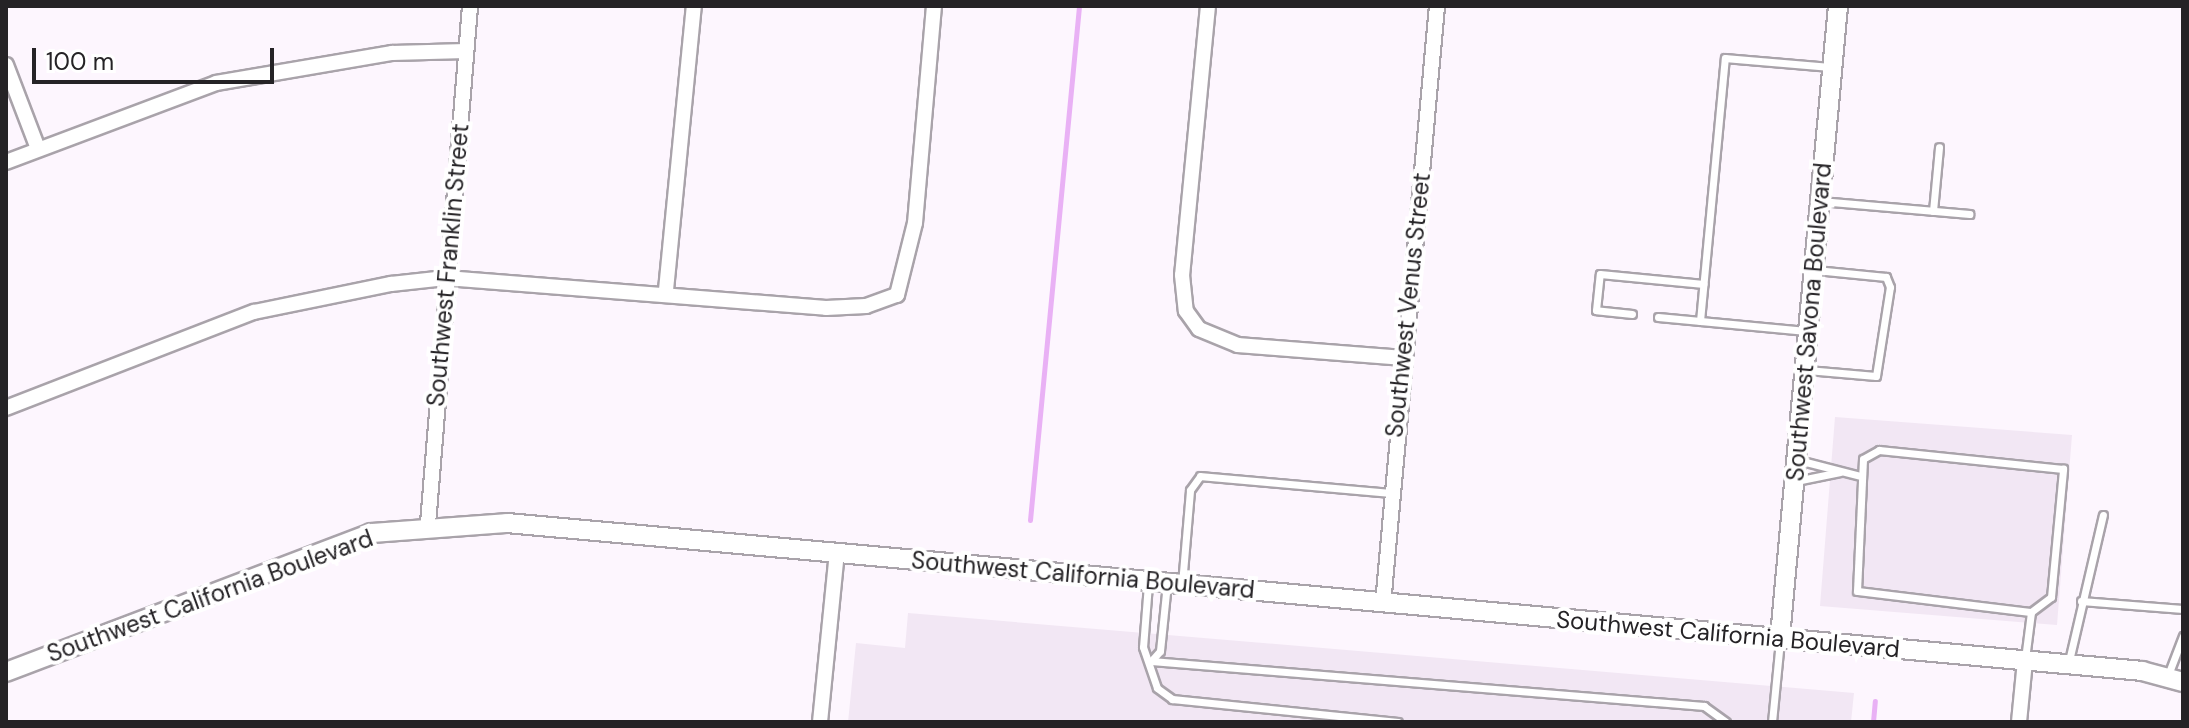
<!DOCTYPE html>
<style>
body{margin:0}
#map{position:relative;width:2189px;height:728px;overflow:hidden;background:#fdf6fe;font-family:"DM Sans",sans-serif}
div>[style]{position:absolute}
.built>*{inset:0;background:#f2e7f4}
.stream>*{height:5px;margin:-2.5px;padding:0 2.5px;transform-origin:2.5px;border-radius:2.5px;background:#e9b1f5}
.roads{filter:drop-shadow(2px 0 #a9a3aa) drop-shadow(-2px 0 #a9a3aa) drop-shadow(0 2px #a9a3aa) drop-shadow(0 -2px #a9a3aa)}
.service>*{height:7px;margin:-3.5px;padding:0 3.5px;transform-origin:3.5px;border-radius:3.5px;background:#fff}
.minor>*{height:14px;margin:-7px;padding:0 7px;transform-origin:7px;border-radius:7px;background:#fff}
.tertiary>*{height:18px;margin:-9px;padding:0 9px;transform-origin:9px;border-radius:9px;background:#fff}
span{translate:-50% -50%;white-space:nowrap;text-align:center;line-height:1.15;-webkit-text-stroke:8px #fff;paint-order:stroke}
.street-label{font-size:24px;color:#252326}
.frame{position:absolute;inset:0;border:8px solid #252326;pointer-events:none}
.scale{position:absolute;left:32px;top:48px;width:242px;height:36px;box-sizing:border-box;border:4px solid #252326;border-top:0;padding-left:10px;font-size:24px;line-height:28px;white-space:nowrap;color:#252326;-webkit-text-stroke:6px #fff;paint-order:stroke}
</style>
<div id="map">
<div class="built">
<div style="clip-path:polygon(1835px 417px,2072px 435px,2057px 625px,1820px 606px)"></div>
<div style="clip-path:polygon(908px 613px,1854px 693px,1851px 722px,848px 722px,856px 643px,905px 648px)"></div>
</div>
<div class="stream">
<div style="left:1030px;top:520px;width:516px;rotate:-84.55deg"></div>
<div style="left:1873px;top:722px;width:21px;rotate:-85deg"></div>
</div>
<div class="roads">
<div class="service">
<div style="left:1820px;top:201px;width:150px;rotate:5deg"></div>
<div style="left:1933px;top:211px;width:64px;rotate:-84.6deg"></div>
<div style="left:1632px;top:314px;width:36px;rotate:-174deg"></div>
<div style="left:1596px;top:310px;width:36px;rotate:-84deg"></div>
<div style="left:1600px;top:274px;width:104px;rotate:5.5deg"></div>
<div style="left:1658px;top:317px;width:149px;rotate:5.4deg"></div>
<div style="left:1700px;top:321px;width:264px;rotate:-84.6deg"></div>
<div style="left:1725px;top:58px;width:105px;rotate:4.9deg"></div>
<div style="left:1807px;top:370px;width:69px;rotate:5deg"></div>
<div style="left:1876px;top:376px;width:90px;rotate:-81.1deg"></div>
<div style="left:1890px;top:287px;width:11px;rotate:-112deg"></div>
<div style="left:1886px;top:277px;width:71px;rotate:-174.4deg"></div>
<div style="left:1798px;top:460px;width:65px;rotate:14.3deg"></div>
<div style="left:1796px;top:481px;width:45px;rotate:-11.6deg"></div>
<div style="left:1148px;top:584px;width:63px;rotate:94.5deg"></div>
<div style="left:1143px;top:647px;width:43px;rotate:71.1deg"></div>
<div style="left:1157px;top:688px;width:19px;rotate:36deg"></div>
<div style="left:1172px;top:699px;width:227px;rotate:5.8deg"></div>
<div style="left:1182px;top:584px;width:94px;rotate:-85.1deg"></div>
<div style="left:1190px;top:490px;width:17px;rotate:-54deg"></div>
<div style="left:1200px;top:476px;width:191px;rotate:5.1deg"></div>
<div style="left:2081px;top:601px;width:102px;rotate:4.5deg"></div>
<div style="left:2025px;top:659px;width:47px;rotate:-82.7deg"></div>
<div style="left:2031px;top:612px;width:25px;rotate:-37deg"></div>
<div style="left:2051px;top:597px;width:129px;rotate:-84.6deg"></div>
<div style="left:2063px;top:469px;width:185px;rotate:-174.1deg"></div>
<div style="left:1879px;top:450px;width:18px;rotate:151deg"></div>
<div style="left:1863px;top:459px;width:132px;rotate:92.6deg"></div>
<div style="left:1857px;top:591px;width:175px;rotate:6.9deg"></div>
<div style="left:1151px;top:661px;width:555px;rotate:4.65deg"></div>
<div style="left:1704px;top:706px;width:27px;rotate:36deg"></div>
<div style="left:1151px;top:661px;width:13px;rotate:-48deg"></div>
<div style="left:1160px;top:651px;width:68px;rotate:-84.1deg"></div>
<div style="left:2068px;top:665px;width:154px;rotate:-76.9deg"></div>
<div style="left:2168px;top:675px;width:42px;rotate:-69deg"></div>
<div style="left:1772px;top:722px;width:82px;rotate:-84.4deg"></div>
</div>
<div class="minor">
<div style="left:1208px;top:6px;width:270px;rotate:95.5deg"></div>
<div style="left:1182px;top:275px;width:36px;rotate:84deg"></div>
<div style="left:1186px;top:311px;width:22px;rotate:54deg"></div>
<div style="left:1199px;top:329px;width:42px;rotate:22.3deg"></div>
<div style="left:1238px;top:345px;width:166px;rotate:4.5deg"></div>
<div style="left:6px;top:65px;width:90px;rotate:69.1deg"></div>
<div style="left:6px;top:162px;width:224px;rotate:-20.6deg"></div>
<div style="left:216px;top:83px;width:179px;rotate:-9.7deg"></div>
<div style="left:392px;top:53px;width:74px;rotate:-1.5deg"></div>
<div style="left:666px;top:290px;width:285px;rotate:-84.4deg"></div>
<div style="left:6px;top:408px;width:266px;rotate:-21.2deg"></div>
<div style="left:254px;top:312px;width:140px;rotate:-11.6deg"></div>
<div style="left:391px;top:284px;width:55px;rotate:-6.2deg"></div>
<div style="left:446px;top:278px;width:381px;rotate:4.5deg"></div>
<div style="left:826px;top:308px;width:40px;rotate:-2.9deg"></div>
<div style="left:866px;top:306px;width:33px;rotate:-20deg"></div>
<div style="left:897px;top:295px;width:74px;rotate:-76deg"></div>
<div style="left:915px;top:223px;width:218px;rotate:-85deg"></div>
<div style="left:428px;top:524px;width:520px;rotate:-85.36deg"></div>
<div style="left:1383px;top:604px;width:600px;rotate:-84.84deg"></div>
<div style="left:820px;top:722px;width:171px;rotate:-84.3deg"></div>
<div style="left:2019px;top:722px;width:61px;rotate:-84.4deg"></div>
</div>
<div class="tertiary">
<div style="left:1780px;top:637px;width:634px;rotate:-84.75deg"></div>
<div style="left:6px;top:672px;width:391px;rotate:-20.8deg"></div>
<div style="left:371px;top:533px;width:136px;rotate:-4.2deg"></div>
<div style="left:507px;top:523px;width:1642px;rotate:5.17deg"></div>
<div style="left:2142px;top:671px;width:42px;rotate:15deg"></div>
</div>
</div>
<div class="street-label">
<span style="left:448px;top:265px;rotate:-85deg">Southwest Franklin Street</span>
<span style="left:1408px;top:305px;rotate:-84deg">Southwest Venus Street</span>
<span style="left:1809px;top:322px;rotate:-85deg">Southwest Savona Boulevard</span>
<span style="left:1083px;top:575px;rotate:5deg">Southwest California Boulevard</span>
<span style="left:210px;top:596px;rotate:-20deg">Southwest California Boulevard</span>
<span style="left:1728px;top:634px;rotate:5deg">Southwest California Boulevard</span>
</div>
<div class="frame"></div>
<div class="scale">100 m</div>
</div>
